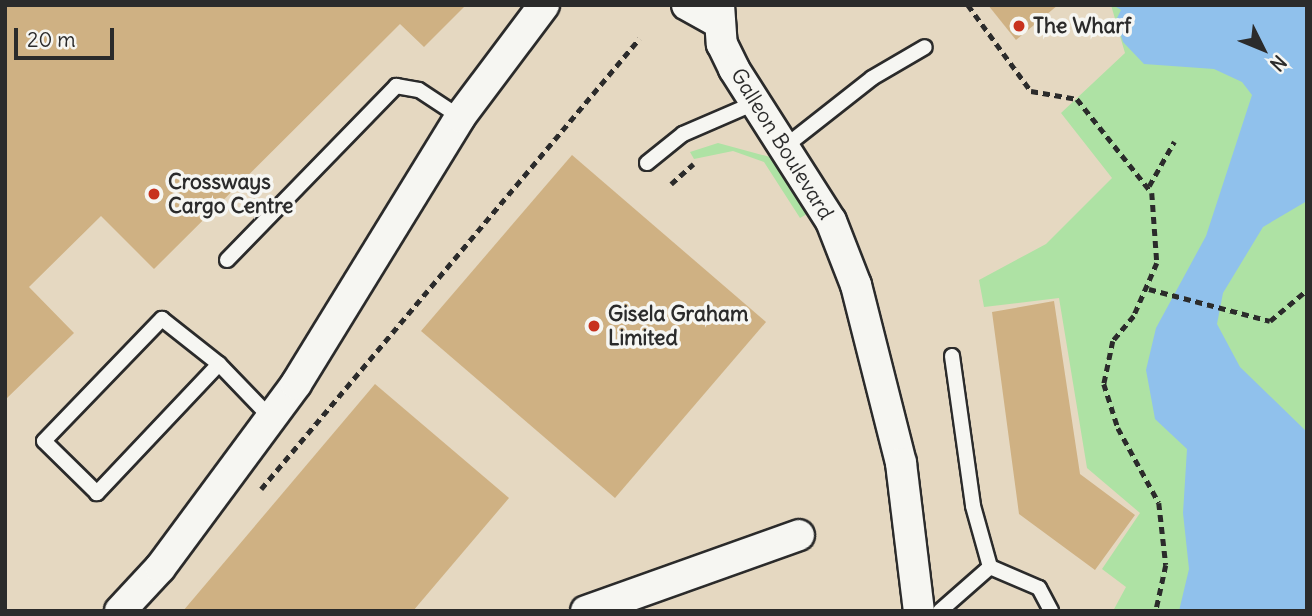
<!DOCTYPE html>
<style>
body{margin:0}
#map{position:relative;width:1312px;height:616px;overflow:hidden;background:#eee8dc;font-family:Delius,sans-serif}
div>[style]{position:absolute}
.built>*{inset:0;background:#e5d8c1}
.green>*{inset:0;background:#aee2a4}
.water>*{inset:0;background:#90c1ec}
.building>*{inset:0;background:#cfb183}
.path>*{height:4.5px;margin-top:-2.25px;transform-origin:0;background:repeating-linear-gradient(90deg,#2b2b2b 0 7px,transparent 0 12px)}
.roads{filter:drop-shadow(2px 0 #2b2b2b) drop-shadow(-2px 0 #2b2b2b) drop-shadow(0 2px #2b2b2b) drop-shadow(0 -2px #2b2b2b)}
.service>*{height:14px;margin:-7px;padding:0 7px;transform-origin:7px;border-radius:7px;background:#f6f6f2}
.minor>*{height:30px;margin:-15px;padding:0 15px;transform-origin:15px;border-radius:15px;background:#f6f6f2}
.dots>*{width:19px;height:19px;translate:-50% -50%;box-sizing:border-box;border:4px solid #f6f6f2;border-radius:50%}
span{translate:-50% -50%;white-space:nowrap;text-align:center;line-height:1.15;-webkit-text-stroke:7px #f6f6f2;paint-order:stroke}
.poi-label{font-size:21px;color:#2b2b2b;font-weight:700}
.left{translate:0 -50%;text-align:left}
.street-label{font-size:21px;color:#2b2b2b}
.frame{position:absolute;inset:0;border:7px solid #2b2b2b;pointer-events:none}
.north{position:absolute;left:1228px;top:14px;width:70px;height:70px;-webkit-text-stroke:5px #f6f6f2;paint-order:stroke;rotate:133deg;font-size:19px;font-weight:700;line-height:28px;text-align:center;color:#2b2b2b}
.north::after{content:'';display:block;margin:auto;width:24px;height:32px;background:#2b2b2b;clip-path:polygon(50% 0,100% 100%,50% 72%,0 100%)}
.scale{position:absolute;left:14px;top:28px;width:100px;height:32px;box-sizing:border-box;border:4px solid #2b2b2b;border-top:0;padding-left:9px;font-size:21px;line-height:24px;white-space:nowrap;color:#2b2b2b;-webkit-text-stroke:5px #f6f6f2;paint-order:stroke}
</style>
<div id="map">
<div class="built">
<div style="clip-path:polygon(5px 5px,1307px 5px,1307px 611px,5px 611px)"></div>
</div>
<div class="green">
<div style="clip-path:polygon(1111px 5px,1307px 5px,1307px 611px,1113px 611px,1126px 587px,1102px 569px,1140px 513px,1087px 468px,1059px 298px,984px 307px,979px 280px,1046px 244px,1112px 178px,1061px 113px,1125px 53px)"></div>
<div style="clip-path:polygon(718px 143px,770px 157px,807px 214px,800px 218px,764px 162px,733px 151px,694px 159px,690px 152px)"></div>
</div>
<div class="water">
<div style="clip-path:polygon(1113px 5px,1307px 5px,1307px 201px,1263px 227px,1223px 293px,1217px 324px,1240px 367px,1307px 432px,1307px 611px,1179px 611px,1189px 569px,1183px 513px,1187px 449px,1155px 419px,1146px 370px,1156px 328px,1206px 236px,1252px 95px,1242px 82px,1214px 69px,1144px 64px,1123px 42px,1116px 20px,1121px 10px)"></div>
</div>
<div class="building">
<div style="clip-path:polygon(5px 5px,466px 5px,424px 47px,400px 24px,154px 269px,101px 216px,29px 287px,74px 333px,5px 400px)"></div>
<div style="clip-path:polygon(988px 5px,1058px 5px,1016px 40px)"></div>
<div style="clip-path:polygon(572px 155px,766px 322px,615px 498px,421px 331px)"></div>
<div style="clip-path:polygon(1054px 301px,1080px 474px,1135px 515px,1095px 570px,1019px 514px,992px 312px)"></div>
<div style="clip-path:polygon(375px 384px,509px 498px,413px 611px,183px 611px)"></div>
</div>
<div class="path">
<div style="left:968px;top:5px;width:107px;rotate:53.8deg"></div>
<div style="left:1031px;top:91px;width:47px;rotate:9.9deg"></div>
<div style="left:1077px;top:99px;width:120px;rotate:51.4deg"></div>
<div style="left:1152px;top:193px;width:70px;rotate:85.9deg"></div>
<div style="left:1157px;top:263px;width:58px;rotate:113.5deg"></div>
<div style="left:1134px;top:316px;width:33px;rotate:130deg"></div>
<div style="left:1113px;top:341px;width:44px;rotate:101.8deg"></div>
<div style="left:1104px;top:384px;width:46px;rotate:72.3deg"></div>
<div style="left:1118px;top:428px;width:85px;rotate:61.3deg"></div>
<div style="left:1159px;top:503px;width:62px;rotate:83.6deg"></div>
<div style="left:1166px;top:565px;width:47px;rotate:102.3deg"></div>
<div style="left:671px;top:184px;width:30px;rotate:-42deg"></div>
<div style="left:1149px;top:186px;width:51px;rotate:-60.4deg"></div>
<div style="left:1149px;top:289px;width:125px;rotate:14.8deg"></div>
<div style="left:1270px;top:321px;width:48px;rotate:-40deg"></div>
<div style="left:261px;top:489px;width:588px;rotate:-49.97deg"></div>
</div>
<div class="roads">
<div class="service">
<div style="left:787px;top:145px;width:108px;rotate:-38.2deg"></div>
<div style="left:872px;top:78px;width:61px;rotate:-30.3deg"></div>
<div style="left:647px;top:163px;width:46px;rotate:-38.9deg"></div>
<div style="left:683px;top:134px;width:81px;rotate:-23.4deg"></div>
<div style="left:227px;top:260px;width:243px;rotate:-45.8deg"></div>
<div style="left:396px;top:86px;width:23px;rotate:10deg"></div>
<div style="left:419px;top:90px;width:49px;rotate:33.4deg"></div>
<div style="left:952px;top:356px;width:151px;rotate:82deg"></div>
<div style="left:973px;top:506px;width:63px;rotate:74.4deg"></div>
<div style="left:219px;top:364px;width:178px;rotate:133.4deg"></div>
<div style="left:97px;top:493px;width:74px;rotate:-135.5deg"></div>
<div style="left:44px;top:441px;width:170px;rotate:-46deg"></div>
<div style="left:162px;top:319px;width:73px;rotate:38.3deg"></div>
<div style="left:219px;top:364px;width:72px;rotate:46.1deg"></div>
<div style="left:990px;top:567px;width:53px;rotate:23.2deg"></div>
<div style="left:1039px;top:588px;width:26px;rotate:62deg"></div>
<div style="left:940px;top:611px;width:67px;rotate:-41.3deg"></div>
</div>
<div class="minor">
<div style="left:687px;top:5px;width:35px;rotate:29deg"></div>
<div style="left:719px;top:5px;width:39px;rotate:86deg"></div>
<div style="left:722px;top:44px;width:28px;rotate:64deg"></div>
<div style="left:734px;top:69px;width:180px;rotate:57.5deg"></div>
<div style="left:831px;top:221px;width:69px;rotate:68.7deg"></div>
<div style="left:856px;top:285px;width:184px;rotate:75.8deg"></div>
<div style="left:901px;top:463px;width:149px;rotate:83.1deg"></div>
<div style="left:120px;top:611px;width:59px;rotate:-47.1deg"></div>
<div style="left:160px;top:568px;width:229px;rotate:-53.5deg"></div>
<div style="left:296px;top:384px;width:313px;rotate:-58.4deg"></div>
<div style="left:460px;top:117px;width:140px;rotate:-53.1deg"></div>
<div style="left:586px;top:611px;width:226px;rotate:-19.6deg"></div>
</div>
</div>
<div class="dots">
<div style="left:1019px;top:26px;background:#c8321e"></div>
<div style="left:154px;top:194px;background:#c8321e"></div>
<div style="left:594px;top:326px;background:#c8321e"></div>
</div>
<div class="poi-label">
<span class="left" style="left:1033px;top:26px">The Wharf</span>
<span class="left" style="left:168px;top:194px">Crossways<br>Cargo Centre</span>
<span class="left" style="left:608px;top:326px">Gisela Graham<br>Limited</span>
</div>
<div class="street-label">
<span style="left:782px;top:144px;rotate:58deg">Galleon Boulevard</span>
</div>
<div class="frame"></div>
<div class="north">N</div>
<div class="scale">20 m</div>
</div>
